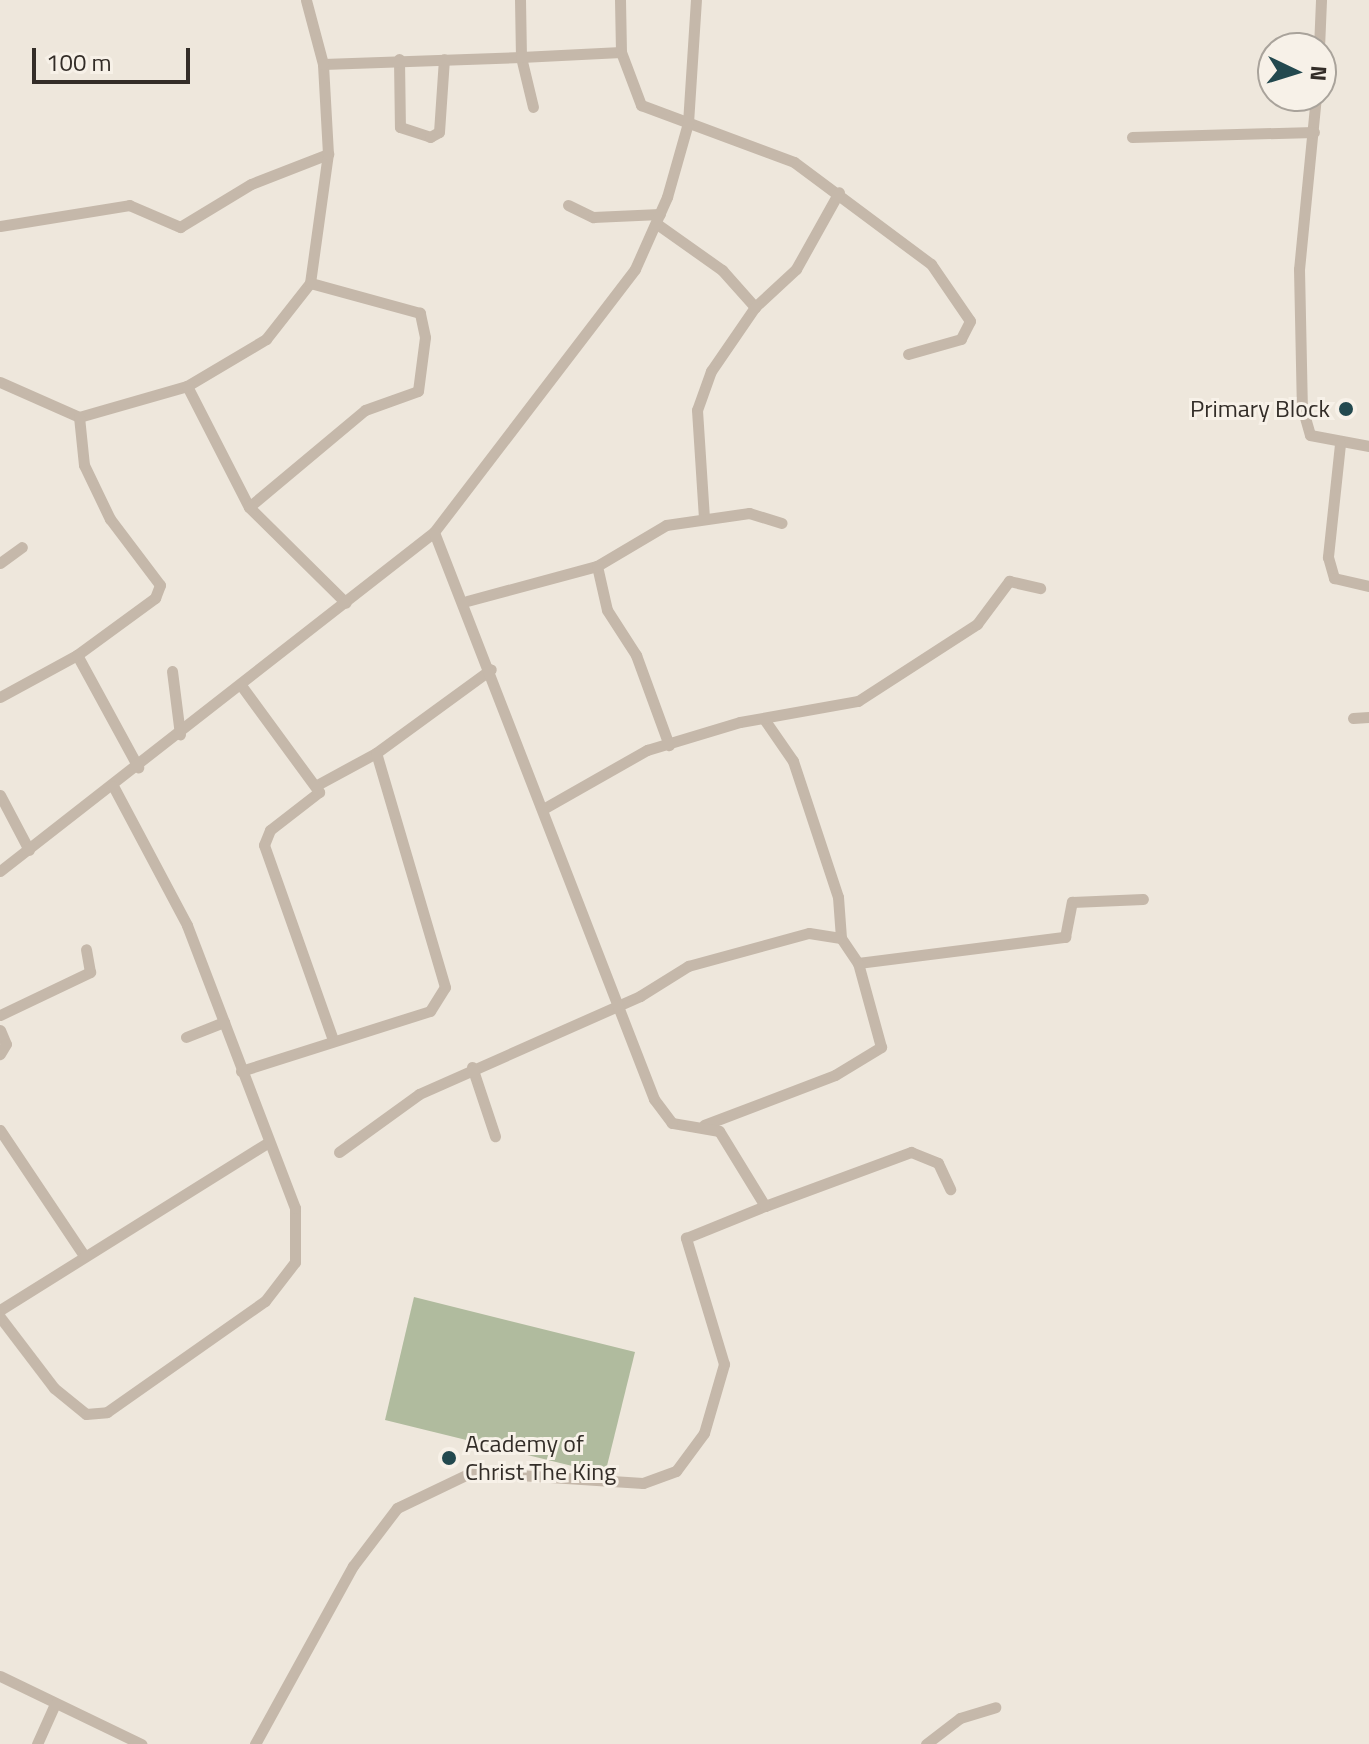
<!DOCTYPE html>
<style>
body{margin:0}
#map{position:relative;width:1369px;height:1744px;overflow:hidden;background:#eee7dc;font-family:"Titillium Web",sans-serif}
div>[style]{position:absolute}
.green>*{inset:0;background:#b0bb9e}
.minor>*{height:11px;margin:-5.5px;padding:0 5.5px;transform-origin:5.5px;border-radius:5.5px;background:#c5b8aa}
.dots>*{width:22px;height:22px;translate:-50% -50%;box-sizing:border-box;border:4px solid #f7f1e8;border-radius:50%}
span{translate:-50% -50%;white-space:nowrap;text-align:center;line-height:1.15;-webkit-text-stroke:6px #f7f1e8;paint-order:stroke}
.poi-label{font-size:24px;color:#332d28}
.right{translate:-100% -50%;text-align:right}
.left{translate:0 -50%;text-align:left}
.north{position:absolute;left:1257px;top:32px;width:80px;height:80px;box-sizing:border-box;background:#f7f1e8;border:2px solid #a9a39b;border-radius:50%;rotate:94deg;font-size:22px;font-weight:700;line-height:32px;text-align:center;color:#332d28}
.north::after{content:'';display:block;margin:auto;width:28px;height:36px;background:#23494f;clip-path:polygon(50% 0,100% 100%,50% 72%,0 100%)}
.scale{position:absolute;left:32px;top:48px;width:158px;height:36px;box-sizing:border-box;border:4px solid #332d28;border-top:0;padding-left:10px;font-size:24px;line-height:28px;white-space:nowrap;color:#332d28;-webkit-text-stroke:6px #f7f1e8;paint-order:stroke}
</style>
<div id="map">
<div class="green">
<div style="clip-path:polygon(414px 1297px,635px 1352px,605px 1474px,385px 1420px)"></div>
</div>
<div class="minor">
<div style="left:1319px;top:48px;width:48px;rotate:-87.6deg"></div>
<div style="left:621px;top:52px;width:57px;rotate:69.3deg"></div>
<div style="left:641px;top:105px;width:163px;rotate:20.4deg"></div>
<div style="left:794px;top:162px;width:171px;rotate:36.7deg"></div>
<div style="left:931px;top:264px;width:69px;rotate:55.6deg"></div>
<div style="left:970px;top:321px;width:20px;rotate:117deg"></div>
<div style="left:961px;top:339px;width:55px;rotate:164.2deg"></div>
<div style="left:399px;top:59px;width:68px;rotate:89.2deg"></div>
<div style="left:400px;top:127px;width:32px;rotate:18deg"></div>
<div style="left:430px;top:137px;width:10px;rotate:-29deg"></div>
<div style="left:439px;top:132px;width:73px;rotate:-86.1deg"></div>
<div style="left:323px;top:64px;width:198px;rotate:-2deg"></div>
<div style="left:521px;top:57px;width:57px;rotate:-91deg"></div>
<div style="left:1316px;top:96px;width:174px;rotate:95.6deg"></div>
<div style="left:1299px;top:269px;width:138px;rotate:88.8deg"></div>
<div style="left:1302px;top:407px;width:29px;rotate:74deg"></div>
<div style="left:1310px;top:435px;width:60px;rotate:10.6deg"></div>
<div style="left:533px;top:107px;width:51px;rotate:-103.5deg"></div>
<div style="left:521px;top:57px;width:100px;rotate:-2.9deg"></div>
<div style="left:621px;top:52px;width:52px;rotate:-91.1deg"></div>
<div style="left:1132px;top:137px;width:182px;rotate:-1.6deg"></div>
<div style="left:568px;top:205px;width:28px;rotate:26deg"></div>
<div style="left:593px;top:217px;width:67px;rotate:-2.6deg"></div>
<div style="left:657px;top:224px;width:80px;rotate:35.3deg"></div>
<div style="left:722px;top:270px;width:50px;rotate:48.3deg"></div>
<div style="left:755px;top:307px;width:78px;rotate:124.5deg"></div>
<div style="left:711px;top:371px;width:41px;rotate:109.7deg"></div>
<div style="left:697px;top:410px;width:109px;rotate:86.3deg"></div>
<div style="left:0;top:226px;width:131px;rotate:-9.2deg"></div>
<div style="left:129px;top:205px;width:56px;rotate:23.3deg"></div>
<div style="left:180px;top:227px;width:83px;rotate:-31.2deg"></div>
<div style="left:251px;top:184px;width:83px;rotate:-21.3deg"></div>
<div style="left:755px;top:307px;width:56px;rotate:-42.8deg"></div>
<div style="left:796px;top:269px;width:88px;rotate:-60.8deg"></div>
<div style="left:0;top:382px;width:86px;rotate:23.9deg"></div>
<div style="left:79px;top:417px;width:112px;rotate:-16deg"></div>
<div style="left:187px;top:386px;width:136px;rotate:62.9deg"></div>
<div style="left:249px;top:507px;width:136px;rotate:44.7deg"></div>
<div style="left:187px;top:386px;width:92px;rotate:-30.7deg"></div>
<div style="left:266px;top:339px;width:71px;rotate:-51.8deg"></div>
<div style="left:310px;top:283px;width:130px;rotate:-82.1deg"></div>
<div style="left:328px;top:154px;width:90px;rotate:-93.2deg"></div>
<div style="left:323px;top:64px;width:66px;rotate:-104.9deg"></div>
<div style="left:1340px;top:444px;width:114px;rotate:96.1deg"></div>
<div style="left:1328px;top:557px;width:22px;rotate:74deg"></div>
<div style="left:1334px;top:578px;width:36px;rotate:13deg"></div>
<div style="left:249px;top:507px;width:151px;rotate:-39.9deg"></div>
<div style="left:365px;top:410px;width:56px;rotate:-19.7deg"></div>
<div style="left:418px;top:391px;width:54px;rotate:-82.6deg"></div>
<div style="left:425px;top:337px;width:25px;rotate:-102deg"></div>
<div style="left:420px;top:313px;width:114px;rotate:-164.7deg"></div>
<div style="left:0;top:563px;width:27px;rotate:-36deg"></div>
<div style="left:597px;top:566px;width:45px;rotate:77.2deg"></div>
<div style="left:607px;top:610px;width:54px;rotate:57.2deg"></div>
<div style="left:636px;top:655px;width:96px;rotate:69.9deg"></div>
<div style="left:467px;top:601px;width:135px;rotate:-15.1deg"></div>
<div style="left:597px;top:566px;width:80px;rotate:-30.7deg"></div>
<div style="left:666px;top:525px;width:84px;rotate:-8.2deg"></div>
<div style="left:749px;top:513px;width:34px;rotate:17deg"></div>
<div style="left:77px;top:655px;width:128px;rotate:61.4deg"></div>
<div style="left:172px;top:671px;width:64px;rotate:82.8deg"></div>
<div style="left:243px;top:688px;width:129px;rotate:53.8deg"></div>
<div style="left:319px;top:792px;width:62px;rotate:142.2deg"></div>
<div style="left:270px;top:830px;width:16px;rotate:112deg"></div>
<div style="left:264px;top:845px;width:207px;rotate:70.5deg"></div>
<div style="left:0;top:697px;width:88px;rotate:-28.6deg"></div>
<div style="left:77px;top:655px;width:97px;rotate:-36.2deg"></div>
<div style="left:155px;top:598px;width:14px;rotate:-69deg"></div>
<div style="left:160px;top:585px;width:83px;rotate:-127.1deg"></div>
<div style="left:110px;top:519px;width:60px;rotate:-115.7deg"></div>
<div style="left:84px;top:465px;width:48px;rotate:-95.9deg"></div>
<div style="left:1353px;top:718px;width:16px;rotate:-4deg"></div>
<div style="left:764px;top:719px;width:51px;rotate:55.4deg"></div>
<div style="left:793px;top:761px;width:143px;rotate:71.7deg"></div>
<div style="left:838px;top:897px;width:41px;rotate:85.8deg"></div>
<div style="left:841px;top:938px;width:30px;rotate:56deg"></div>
<div style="left:858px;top:963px;width:209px;rotate:-7.2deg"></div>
<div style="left:1065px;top:937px;width:36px;rotate:-79deg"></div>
<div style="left:1072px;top:902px;width:71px;rotate:-2.4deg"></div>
<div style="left:317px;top:785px;width:67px;rotate:-28.5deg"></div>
<div style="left:376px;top:753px;width:142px;rotate:-36.1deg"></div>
<div style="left:0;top:795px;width:62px;rotate:62.2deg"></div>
<div style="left:543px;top:809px;width:120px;rotate:-29.6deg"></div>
<div style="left:647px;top:750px;width:97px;rotate:-16.8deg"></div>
<div style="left:740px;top:722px;width:120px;rotate:-10.1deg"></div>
<div style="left:858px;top:701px;width:142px;rotate:-32.9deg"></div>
<div style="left:977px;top:624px;width:54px;rotate:-53.3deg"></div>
<div style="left:1009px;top:581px;width:32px;rotate:13deg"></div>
<div style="left:0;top:871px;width:551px;rotate:-37.99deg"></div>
<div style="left:434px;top:532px;width:331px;rotate:-52.6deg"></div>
<div style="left:635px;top:269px;width:79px;rotate:-66deg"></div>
<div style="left:667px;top:197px;width:77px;rotate:-74.2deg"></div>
<div style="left:688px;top:123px;width:123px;rotate:-86.3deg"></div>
<div style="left:0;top:1015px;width:100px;rotate:-25.5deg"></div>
<div style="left:90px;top:972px;width:23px;rotate:-100deg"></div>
<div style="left:0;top:1030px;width:15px;rotate:67deg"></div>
<div style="left:6px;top:1044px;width:12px;rotate:121deg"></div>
<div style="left:186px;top:1037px;width:41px;rotate:-21.5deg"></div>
<div style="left:472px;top:1067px;width:73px;rotate:71.6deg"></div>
<div style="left:241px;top:1071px;width:198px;rotate:-17.6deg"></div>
<div style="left:430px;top:1011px;width:28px;rotate:-58deg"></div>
<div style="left:445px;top:987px;width:244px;rotate:-106.4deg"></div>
<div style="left:704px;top:1125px;width:140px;rotate:-20.9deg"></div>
<div style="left:835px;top:1075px;width:54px;rotate:-31.3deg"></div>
<div style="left:881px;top:1047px;width:87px;rotate:-105.3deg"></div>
<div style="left:0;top:1130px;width:149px;rotate:56.2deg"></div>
<div style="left:339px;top:1152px;width:99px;rotate:-35.9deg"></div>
<div style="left:419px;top:1094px;width:242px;rotate:-23.9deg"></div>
<div style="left:640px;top:996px;width:57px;rotate:-32deg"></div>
<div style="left:688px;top:966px;width:125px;rotate:-15.3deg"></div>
<div style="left:809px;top:933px;width:32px;rotate:9deg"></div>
<div style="left:765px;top:1206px;width:156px;rotate:-20.3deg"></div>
<div style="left:911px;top:1152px;width:29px;rotate:22deg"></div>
<div style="left:938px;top:1163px;width:29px;rotate:65deg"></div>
<div style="left:0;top:1310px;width:314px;rotate:-32deg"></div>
<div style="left:0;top:1317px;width:89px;rotate:52.7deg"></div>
<div style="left:54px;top:1388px;width:41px;rotate:39.1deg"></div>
<div style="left:86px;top:1414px;width:21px;rotate:-5deg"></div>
<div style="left:107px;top:1412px;width:193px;rotate:-35.1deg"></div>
<div style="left:265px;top:1301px;width:49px;rotate:-52.4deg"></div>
<div style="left:295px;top:1262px;width:54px;rotate:-90deg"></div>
<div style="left:295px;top:1208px;width:303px;rotate:-110.9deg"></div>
<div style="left:187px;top:925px;width:157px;rotate:-118deg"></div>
<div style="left:0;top:1676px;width:157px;rotate:25.7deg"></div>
<div style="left:37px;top:1744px;width:44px;rotate:-65.8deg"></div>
<div style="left:255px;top:1744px;width:203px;rotate:-61.2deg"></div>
<div style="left:353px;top:1566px;width:73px;rotate:-52.8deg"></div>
<div style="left:397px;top:1508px;width:83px;rotate:-25.6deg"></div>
<div style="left:472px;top:1472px;width:171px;rotate:3.7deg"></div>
<div style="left:643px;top:1483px;width:35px;rotate:-20deg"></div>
<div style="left:676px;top:1471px;width:47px;rotate:-53.6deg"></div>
<div style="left:704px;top:1433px;width:72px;rotate:-73.8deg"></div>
<div style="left:724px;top:1364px;width:132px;rotate:-106.8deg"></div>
<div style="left:686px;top:1238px;width:85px;rotate:-22.1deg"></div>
<div style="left:765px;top:1206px;width:88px;rotate:-121.5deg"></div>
<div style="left:719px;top:1131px;width:48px;rotate:-170.3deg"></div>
<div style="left:672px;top:1123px;width:30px;rotate:-127deg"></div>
<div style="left:654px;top:1099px;width:608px;rotate:-111.21deg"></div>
<div style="left:926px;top:1744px;width:43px;rotate:-37.4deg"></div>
<div style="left:960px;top:1718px;width:37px;rotate:-17deg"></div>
</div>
<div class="dots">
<div style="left:1346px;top:409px;background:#23494f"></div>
<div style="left:449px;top:1458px;background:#23494f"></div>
</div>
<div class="poi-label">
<span class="right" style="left:1330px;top:409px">Primary Block</span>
<span class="left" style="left:465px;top:1458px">Academy of<br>Christ The King</span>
</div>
<div class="north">N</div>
<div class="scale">100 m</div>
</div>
